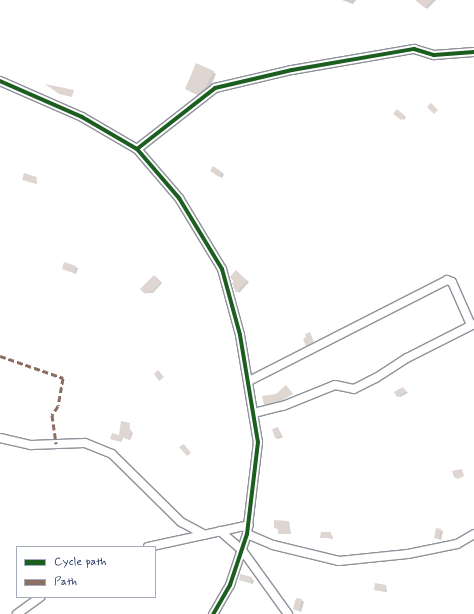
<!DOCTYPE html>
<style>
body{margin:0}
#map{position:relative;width:474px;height:614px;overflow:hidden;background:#fff;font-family:Mynerve,sans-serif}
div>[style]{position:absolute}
.shadow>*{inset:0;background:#0003}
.building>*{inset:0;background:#dfd5d1}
.roads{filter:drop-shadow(1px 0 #8e929a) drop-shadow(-1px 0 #8e929a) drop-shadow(0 1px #8e929a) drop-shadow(0 -1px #8e929a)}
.street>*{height:8px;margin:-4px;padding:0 4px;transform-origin:4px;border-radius:4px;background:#fff}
.quiet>*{height:3px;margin-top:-1.5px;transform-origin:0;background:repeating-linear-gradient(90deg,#8d6e63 0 6px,transparent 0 9px)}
.cycleway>*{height:4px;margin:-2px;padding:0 2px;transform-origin:2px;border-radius:2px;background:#1b5e20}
span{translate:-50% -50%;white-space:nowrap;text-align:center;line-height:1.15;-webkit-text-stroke:4px #fff;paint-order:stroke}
.legend{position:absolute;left:16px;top:546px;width:140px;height:52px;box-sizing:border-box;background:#fff;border:1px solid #a4acbf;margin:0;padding:5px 7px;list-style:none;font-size:12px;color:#1b2f5e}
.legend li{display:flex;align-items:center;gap:8px;height:20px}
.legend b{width:20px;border:1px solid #a4acbf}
</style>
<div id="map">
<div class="shadow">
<div style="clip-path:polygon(342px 0,356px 0,353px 4px)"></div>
<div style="clip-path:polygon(418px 0,436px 0,427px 9px)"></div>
<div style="clip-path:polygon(213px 72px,216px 74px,209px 90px,201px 96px,186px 89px)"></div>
<div style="clip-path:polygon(399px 112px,406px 117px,404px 120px,395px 113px)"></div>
<div style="clip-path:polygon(214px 168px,224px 174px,222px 178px,211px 171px)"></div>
<div style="clip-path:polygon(36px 178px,37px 184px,26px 181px)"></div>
<div style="clip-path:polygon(65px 264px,78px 268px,76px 274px,63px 269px)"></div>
<div style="clip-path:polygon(238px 273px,249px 282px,239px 293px,233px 284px)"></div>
<div style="clip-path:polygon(156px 277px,162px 283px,153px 293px,145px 293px)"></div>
<div style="clip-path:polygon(403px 388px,408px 393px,400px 397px,398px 396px)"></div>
<div style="clip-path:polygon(129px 424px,130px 431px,133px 433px,130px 440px,123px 437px,122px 441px,113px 439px,120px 436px)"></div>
<div style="clip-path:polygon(278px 428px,283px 437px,278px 439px,276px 438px)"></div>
<div style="clip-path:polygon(289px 522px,291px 534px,281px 534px,279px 529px,275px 528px)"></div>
<div style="clip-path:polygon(436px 529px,443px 531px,441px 540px,435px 538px)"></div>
<div style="clip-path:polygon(331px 533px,333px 539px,321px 537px)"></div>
<div style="clip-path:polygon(241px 576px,254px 580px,253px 584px,240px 580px)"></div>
<div style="clip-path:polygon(386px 586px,387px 592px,375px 589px)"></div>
<div style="clip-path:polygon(302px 600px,304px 602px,301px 612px,294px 609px)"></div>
</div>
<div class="building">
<div style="clip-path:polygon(415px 0,432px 0,425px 8px)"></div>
<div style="clip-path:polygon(196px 63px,214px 71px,205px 88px,197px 95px,185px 89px)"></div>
<div style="clip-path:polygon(45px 84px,74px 90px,72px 97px,59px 94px)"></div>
<div style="clip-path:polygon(431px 103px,438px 110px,434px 114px,427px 107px)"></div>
<div style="clip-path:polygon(397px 109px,405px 116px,401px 120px,393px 114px)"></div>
<div style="clip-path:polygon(213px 166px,222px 172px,219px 177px,210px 171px)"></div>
<div style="clip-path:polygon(24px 173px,37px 177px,35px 183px,22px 180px)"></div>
<div style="clip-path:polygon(64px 262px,76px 266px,74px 273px,62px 269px)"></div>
<div style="clip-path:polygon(236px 270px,247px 281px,236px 293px,232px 283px,234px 282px,230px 277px)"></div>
<div style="clip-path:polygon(154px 275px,161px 282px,151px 293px,148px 291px,145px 294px,140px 289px)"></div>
<div style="clip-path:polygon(310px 332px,314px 342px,306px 346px,303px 339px,306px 337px,305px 334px)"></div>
<div style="clip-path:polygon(158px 370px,164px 377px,159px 381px,154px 374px)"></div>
<div style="clip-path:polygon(286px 385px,293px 394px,281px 401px,264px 405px,262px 396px,276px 394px)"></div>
<div style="clip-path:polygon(403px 387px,406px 392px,397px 397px,394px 392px)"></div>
<div style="clip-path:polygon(121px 421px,130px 423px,129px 429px,132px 431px,129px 440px,122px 437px,121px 442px,110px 439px,112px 433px,119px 435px)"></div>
<div style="clip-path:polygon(278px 427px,281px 436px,275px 438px,272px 429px)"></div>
<div style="clip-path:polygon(184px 444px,191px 453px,187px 456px,179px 447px)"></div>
<div style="clip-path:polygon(462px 469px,464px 476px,458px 479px,454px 477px,452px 471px)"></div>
<div style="clip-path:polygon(274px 520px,289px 521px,290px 534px,278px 534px,278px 529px,274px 528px)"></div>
<div style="clip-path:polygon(436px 528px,441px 529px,439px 539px,434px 538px)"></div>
<div style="clip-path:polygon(321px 532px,331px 532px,331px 538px,320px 538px)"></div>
<div style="clip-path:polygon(240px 574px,252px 577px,251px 583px,239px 580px)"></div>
<div style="clip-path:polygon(375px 583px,386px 585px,385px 592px,374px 590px)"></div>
<div style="clip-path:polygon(296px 598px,302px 599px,299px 611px,293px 609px)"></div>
</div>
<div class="roads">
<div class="street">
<div style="left:0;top:81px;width:90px;rotate:23.7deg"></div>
<div style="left:82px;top:117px;width:64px;rotate:30.2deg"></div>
<div style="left:137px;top:149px;width:65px;rotate:49.4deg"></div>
<div style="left:179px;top:198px;width:83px;rotate:58.8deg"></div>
<div style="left:222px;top:269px;width:68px;rotate:74.7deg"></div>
<div style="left:240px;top:335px;width:109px;rotate:80.5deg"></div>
<div style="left:258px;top:442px;width:93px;rotate:96.8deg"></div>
<div style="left:247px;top:534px;width:54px;rotate:108.4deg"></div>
<div style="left:230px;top:585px;width:34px;rotate:120deg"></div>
<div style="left:137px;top:149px;width:99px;rotate:-38deg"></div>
<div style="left:215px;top:88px;width:79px;rotate:-13.2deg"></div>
<div style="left:292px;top:70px;width:124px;rotate:-9.8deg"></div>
<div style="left:414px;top:49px;width:21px;rotate:17deg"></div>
<div style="left:434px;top:55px;width:40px;rotate:-4.3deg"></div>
<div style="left:249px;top:381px;width:222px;rotate:-27deg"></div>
<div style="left:447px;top:280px;width:5px;rotate:22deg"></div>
<div style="left:452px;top:282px;width:47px;rotate:66.2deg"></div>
<div style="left:254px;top:413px;width:30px;rotate:-14deg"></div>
<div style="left:283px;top:406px;width:56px;rotate:-22deg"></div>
<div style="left:335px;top:385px;width:19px;rotate:12deg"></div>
<div style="left:354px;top:389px;width:25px;rotate:-27deg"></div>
<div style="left:376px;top:378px;width:37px;rotate:-33deg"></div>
<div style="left:407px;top:358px;width:75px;rotate:-26.9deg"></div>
<div style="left:0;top:438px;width:32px;rotate:13deg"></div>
<div style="left:31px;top:445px;width:54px;rotate:-2.1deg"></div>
<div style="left:85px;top:443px;width:29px;rotate:22deg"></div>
<div style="left:112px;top:454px;width:97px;rotate:44.6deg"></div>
<div style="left:181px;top:522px;width:27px;rotate:28deg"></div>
<div style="left:220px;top:531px;width:29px;rotate:41deg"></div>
<div style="left:242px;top:550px;width:79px;rotate:54.3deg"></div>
<div style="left:247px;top:534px;width:28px;rotate:23deg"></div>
<div style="left:273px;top:545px;width:68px;rotate:13.6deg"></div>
<div style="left:339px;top:561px;width:69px;rotate:-5.8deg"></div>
<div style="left:408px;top:554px;width:50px;rotate:-11.5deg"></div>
<div style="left:457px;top:544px;width:20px;rotate:-30deg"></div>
<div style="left:148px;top:547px;width:103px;rotate:-12.3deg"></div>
<div style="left:17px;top:614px;width:29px;rotate:-36deg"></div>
</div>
</div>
<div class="quiet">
<div style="left:0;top:356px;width:67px;rotate:19.2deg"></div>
<div style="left:63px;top:378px;width:28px;rotate:100deg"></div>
<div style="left:58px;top:406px;width:11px;rotate:124deg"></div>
<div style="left:52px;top:415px;width:29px;rotate:82deg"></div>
</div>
<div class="cycleway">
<div style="left:0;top:81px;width:90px;rotate:23.7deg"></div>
<div style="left:82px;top:117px;width:64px;rotate:30.2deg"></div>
<div style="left:137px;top:149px;width:65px;rotate:49.4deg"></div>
<div style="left:179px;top:198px;width:83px;rotate:58.8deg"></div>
<div style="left:222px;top:269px;width:68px;rotate:74.7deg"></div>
<div style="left:240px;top:335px;width:109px;rotate:80.5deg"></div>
<div style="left:258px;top:442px;width:93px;rotate:96.8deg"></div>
<div style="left:247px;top:534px;width:54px;rotate:108.4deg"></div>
<div style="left:230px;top:585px;width:34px;rotate:120deg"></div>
<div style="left:137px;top:149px;width:99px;rotate:-38deg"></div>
<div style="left:215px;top:88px;width:79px;rotate:-13.2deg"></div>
<div style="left:292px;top:70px;width:124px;rotate:-9.8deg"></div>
<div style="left:414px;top:49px;width:21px;rotate:17deg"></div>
<div style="left:434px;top:55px;width:40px;rotate:-4.3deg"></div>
</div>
<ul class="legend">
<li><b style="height:5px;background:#1b5e20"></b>Cycle path</li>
<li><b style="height:5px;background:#8d6e63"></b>Path</li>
</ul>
</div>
